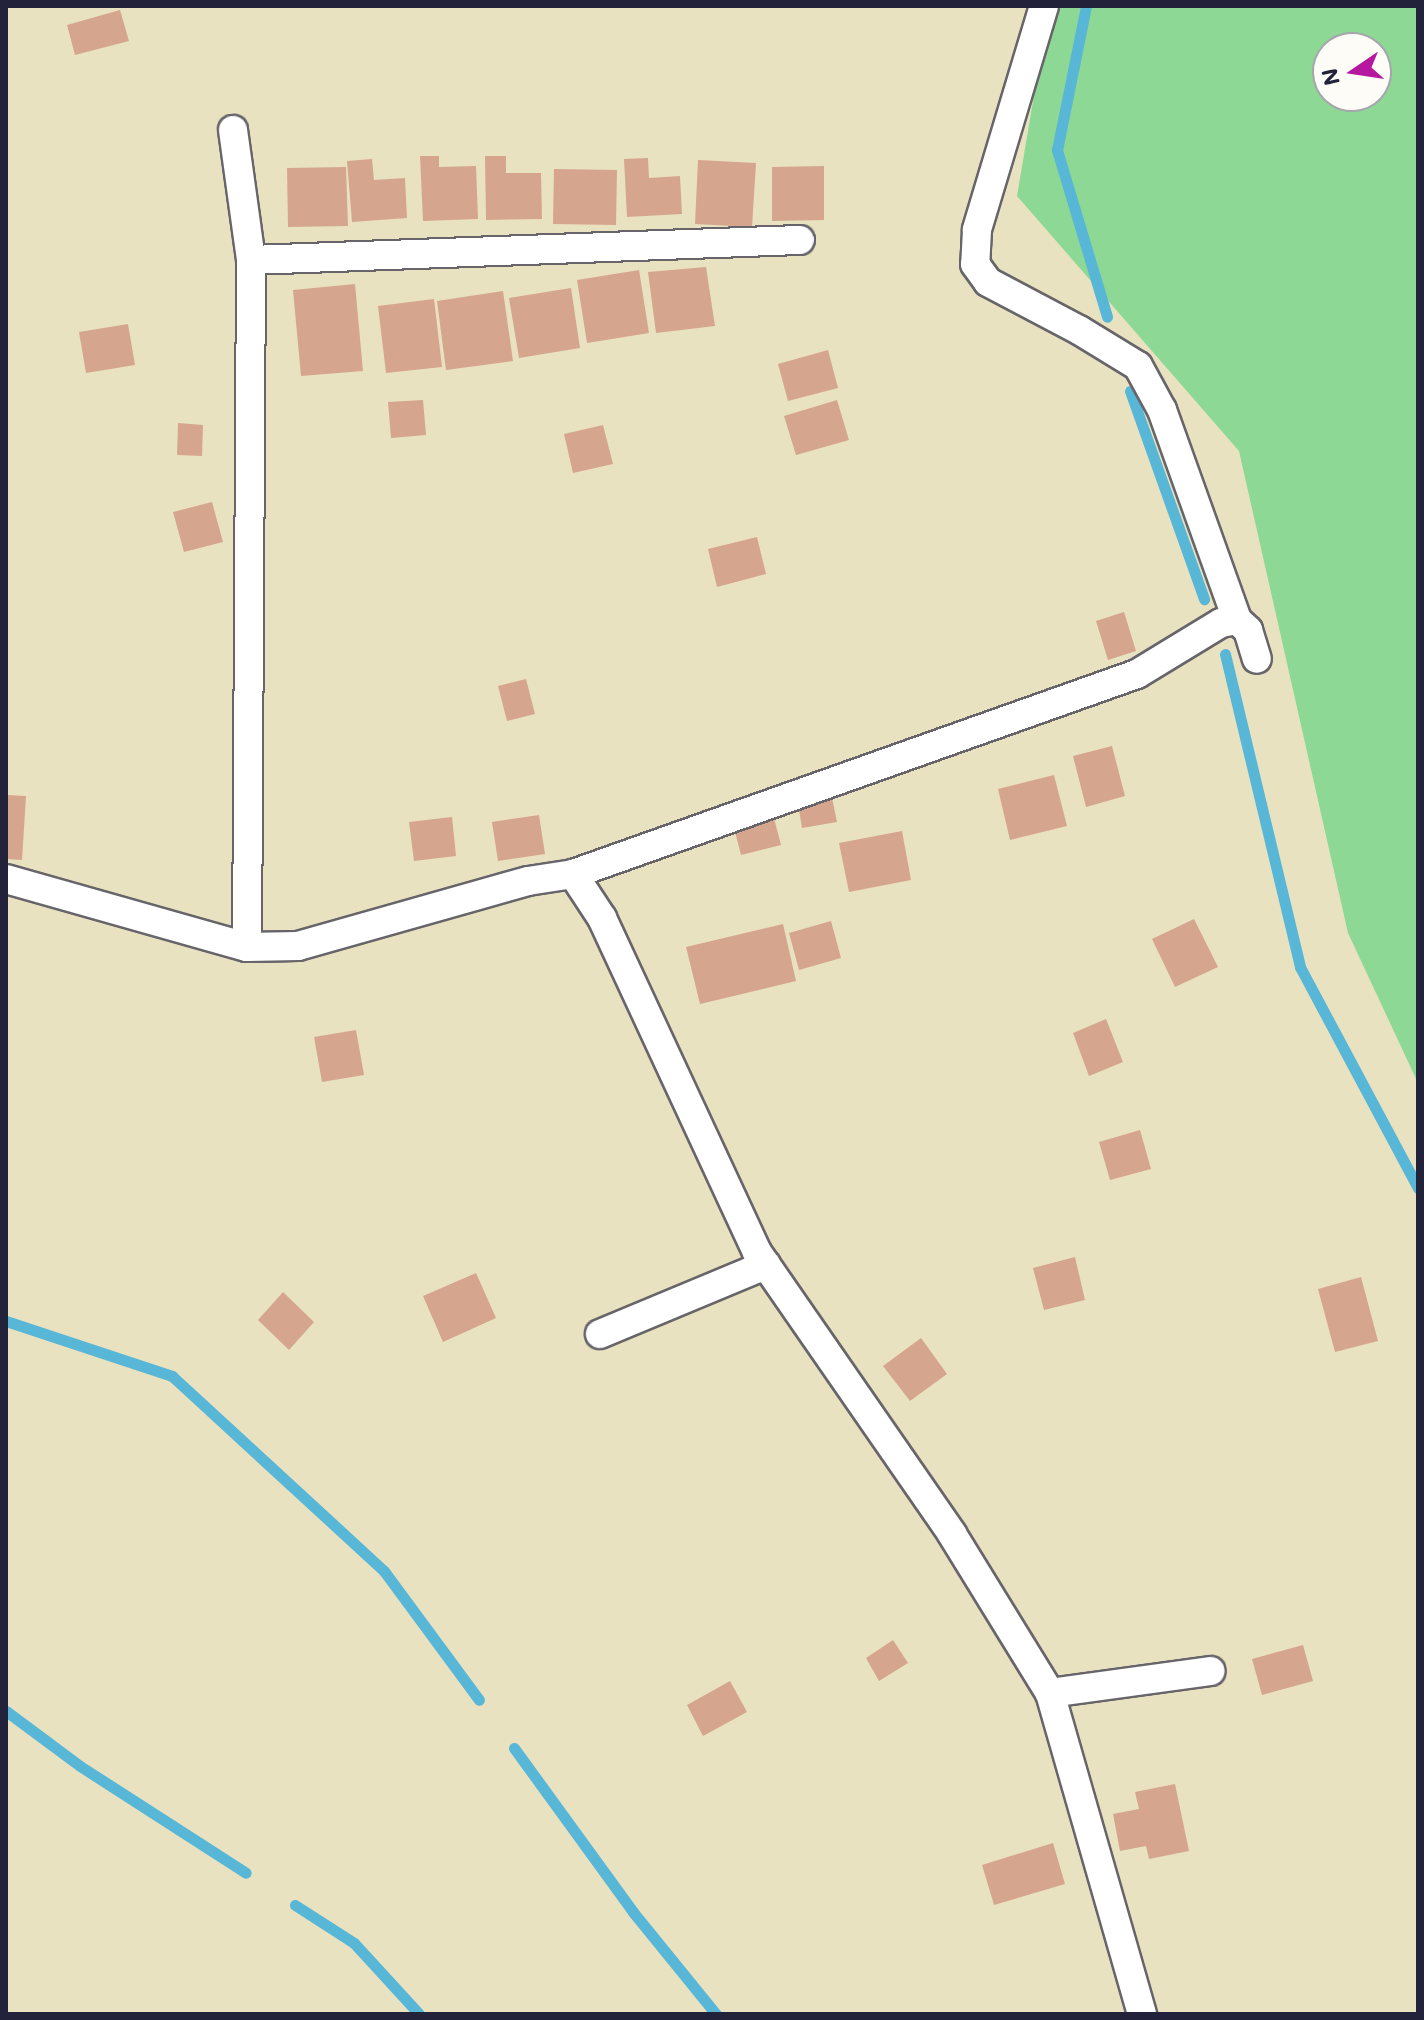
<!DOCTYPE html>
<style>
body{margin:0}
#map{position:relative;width:1424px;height:2020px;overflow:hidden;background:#e8e2c1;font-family:Mali,sans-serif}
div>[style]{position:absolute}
.green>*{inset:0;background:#8dd894}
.stream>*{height:11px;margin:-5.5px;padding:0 5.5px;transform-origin:5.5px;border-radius:5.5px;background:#58b6d6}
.building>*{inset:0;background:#d6a58e}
.roads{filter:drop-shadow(2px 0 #67656a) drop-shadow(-2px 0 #67656a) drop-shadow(0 2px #67656a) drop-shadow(0 -2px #67656a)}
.street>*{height:28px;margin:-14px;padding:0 14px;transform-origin:14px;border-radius:14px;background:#fff}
span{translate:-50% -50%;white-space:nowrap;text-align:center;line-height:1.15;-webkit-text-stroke:6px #fdfcf7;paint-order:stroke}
.frame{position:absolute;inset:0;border:8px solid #22223b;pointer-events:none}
.north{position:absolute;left:1312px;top:32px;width:80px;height:80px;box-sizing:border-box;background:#fdfcf7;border:2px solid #a5a5ac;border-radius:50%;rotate:257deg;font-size:22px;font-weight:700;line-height:32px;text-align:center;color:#22223b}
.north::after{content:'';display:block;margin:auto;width:28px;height:36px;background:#b5179e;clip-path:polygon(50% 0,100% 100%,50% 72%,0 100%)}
</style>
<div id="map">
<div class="green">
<div style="clip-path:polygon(evenodd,1049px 6px,1418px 6px,1418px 1083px,1348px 933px,1239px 451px,1017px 196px,1049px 6px,1328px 48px,1376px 48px,1376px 96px,1328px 96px,1328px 48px)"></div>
</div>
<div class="stream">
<div style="left:1086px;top:6px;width:147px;rotate:101.4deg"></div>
<div style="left:1057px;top:150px;width:174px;rotate:73.3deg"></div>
<div style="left:1130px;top:391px;width:221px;rotate:70.4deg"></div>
<div style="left:1225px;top:654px;width:322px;rotate:76.5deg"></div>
<div style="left:1300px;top:967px;width:251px;rotate:61.9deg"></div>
<div style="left:6px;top:1321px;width:175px;rotate:18.3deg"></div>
<div style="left:172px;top:1376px;width:288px;rotate:42.6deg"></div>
<div style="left:384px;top:1571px;width:160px;rotate:53.6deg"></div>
<div style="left:6px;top:1711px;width:92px;rotate:36.6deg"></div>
<div style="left:80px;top:1766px;width:197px;rotate:32.8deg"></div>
<div style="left:514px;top:1748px;width:203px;rotate:54deg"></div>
<div style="left:633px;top:1912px;width:132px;rotate:50.9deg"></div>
<div style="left:295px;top:1905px;width:70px;rotate:32.8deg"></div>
<div style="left:354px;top:1943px;width:96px;rotate:47.5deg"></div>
</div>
<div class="building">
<div style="clip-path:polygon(120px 10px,129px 41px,75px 55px,67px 25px)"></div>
<div style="clip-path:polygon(420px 156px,439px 156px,439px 167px,476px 166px,478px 219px,423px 221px)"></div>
<div style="clip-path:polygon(485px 156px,506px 156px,506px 173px,541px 173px,542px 219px,486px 220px)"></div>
<div style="clip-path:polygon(648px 158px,649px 178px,680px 176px,682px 214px,627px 217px,624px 159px)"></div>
<div style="clip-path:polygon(372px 159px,374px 180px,405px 178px,407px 218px,352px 222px,347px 161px)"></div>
<div style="clip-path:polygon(698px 160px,756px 163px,752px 227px,695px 224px)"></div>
<div style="clip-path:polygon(824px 166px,824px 220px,772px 221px,772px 167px)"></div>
<div style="clip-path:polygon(346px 167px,348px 226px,288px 227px,287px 168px)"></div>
<div style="clip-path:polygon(554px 169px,617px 170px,616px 225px,553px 224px)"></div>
<div style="clip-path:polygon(706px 267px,715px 326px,656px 333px,648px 272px)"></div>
<div style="clip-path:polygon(639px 270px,649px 333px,587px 343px,577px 280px)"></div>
<div style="clip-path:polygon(355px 284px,363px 371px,301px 376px,293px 290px)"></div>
<div style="clip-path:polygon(571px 288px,580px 348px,519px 358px,509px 298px)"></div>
<div style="clip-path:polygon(503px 291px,513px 361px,446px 370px,437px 301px)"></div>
<div style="clip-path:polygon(434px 299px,442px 367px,386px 373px,378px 306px)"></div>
<div style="clip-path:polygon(128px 324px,135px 365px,86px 373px,79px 332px)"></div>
<div style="clip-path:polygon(828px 350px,838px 388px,788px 401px,778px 364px)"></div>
<div style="clip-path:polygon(423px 400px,426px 435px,391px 438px,388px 402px)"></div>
<div style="clip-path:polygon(837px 400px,849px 440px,796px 455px,784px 416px)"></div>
<div style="clip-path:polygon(178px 423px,203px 425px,202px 456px,177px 455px)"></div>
<div style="clip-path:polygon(603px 425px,613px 464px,573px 473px,564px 434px)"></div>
<div style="clip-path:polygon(212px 502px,223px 542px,184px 552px,173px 512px)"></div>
<div style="clip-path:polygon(757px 537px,766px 574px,717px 587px,708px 549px)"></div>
<div style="clip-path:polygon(1124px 612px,1136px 651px,1108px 660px,1096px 621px)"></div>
<div style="clip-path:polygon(526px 679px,535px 714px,507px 721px,498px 686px)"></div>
<div style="clip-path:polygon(1112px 746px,1125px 796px,1086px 807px,1073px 756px)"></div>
<div style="clip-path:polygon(1054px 775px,1067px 826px,1010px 840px,998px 789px)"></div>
<div style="clip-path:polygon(6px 795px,26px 796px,22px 860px,6px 859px)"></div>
<div style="clip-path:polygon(832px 798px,837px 822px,802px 828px,798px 804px)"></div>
<div style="clip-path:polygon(539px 815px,545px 854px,498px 861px,492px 822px)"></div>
<div style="clip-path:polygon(452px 817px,456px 856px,414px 861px,409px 822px)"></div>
<div style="clip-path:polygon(774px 818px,781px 845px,741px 855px,734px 828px)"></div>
<div style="clip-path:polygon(902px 831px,911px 880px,849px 892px,839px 843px)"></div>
<div style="clip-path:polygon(1194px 919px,1218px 967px,1175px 987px,1152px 939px)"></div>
<div style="clip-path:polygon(831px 921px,841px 958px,799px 970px,789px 933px)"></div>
<div style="clip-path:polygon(783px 924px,796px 981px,700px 1004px,686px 947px)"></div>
<div style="clip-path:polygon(1106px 1019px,1123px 1062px,1089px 1076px,1073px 1033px)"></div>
<div style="clip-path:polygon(356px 1030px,364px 1075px,322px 1082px,314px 1037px)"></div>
<div style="clip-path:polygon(1140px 1130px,1151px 1169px,1110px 1180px,1099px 1142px)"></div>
<div style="clip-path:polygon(1075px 1257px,1085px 1300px,1044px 1310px,1033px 1268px)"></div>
<div style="clip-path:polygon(476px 1273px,496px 1318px,443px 1342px,423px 1296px)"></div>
<div style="clip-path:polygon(1361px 1277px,1378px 1341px,1335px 1352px,1318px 1289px)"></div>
<div style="clip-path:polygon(283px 1292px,314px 1322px,289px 1350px,258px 1320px)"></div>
<div style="clip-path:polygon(921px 1338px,947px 1374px,910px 1401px,883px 1366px)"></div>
<div style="clip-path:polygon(893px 1640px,908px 1663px,879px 1681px,866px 1658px)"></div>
<div style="clip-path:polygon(1303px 1645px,1313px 1681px,1262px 1695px,1252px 1659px)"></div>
<div style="clip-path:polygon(730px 1681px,747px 1712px,703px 1736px,687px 1705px)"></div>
<div style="clip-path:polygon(1175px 1784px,1189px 1851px,1149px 1859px,1146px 1846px,1120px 1851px,1113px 1814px,1139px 1809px,1135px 1792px)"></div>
<div style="clip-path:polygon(1053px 1843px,1065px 1884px,994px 1905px,982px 1865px)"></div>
</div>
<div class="roads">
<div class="street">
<div style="left:1044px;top:6px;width:234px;rotate:106.7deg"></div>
<div style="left:977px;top:230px;width:34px;rotate:93deg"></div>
<div style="left:975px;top:264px;width:22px;rotate:54deg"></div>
<div style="left:988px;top:282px;width:103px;rotate:27.8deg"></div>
<div style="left:1079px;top:330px;width:69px;rotate:31.4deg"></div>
<div style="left:1138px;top:366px;width:50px;rotate:61.4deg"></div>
<div style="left:1162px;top:410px;width:223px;rotate:70.3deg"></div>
<div style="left:233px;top:130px;width:131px;rotate:82.1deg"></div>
<div style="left:251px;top:260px;width:687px;rotate:90.33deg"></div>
<div style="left:251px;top:260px;width:549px;rotate:-2.09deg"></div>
<div style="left:573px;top:874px;width:53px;rotate:56.6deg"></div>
<div style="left:602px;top:918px;width:368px;rotate:65.1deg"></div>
<div style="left:757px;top:1252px;width:343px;rotate:55.3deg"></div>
<div style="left:952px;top:1534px;width:187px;rotate:58.4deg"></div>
<div style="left:1050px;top:1693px;width:334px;rotate:74deg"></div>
<div style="left:6px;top:879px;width:250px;rotate:15.8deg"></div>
<div style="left:247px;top:947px;width:51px;rotate:-1.1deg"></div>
<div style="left:298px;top:946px;width:239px;rotate:-15.8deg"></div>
<div style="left:528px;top:881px;width:46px;rotate:-8.8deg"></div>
<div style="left:573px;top:874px;width:598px;rotate:-19.53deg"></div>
<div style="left:1137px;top:674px;width:98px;rotate:-31.3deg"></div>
<div style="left:1221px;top:623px;width:16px;rotate:-11deg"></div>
<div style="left:1237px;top:620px;width:15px;rotate:42deg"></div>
<div style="left:1248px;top:630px;width:30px;rotate:73deg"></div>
<div style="left:600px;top:1334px;width:180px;rotate:-22.6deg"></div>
<div style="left:1050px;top:1693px;width:162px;rotate:-7.8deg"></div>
</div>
</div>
<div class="frame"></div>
<div class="north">N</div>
</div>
